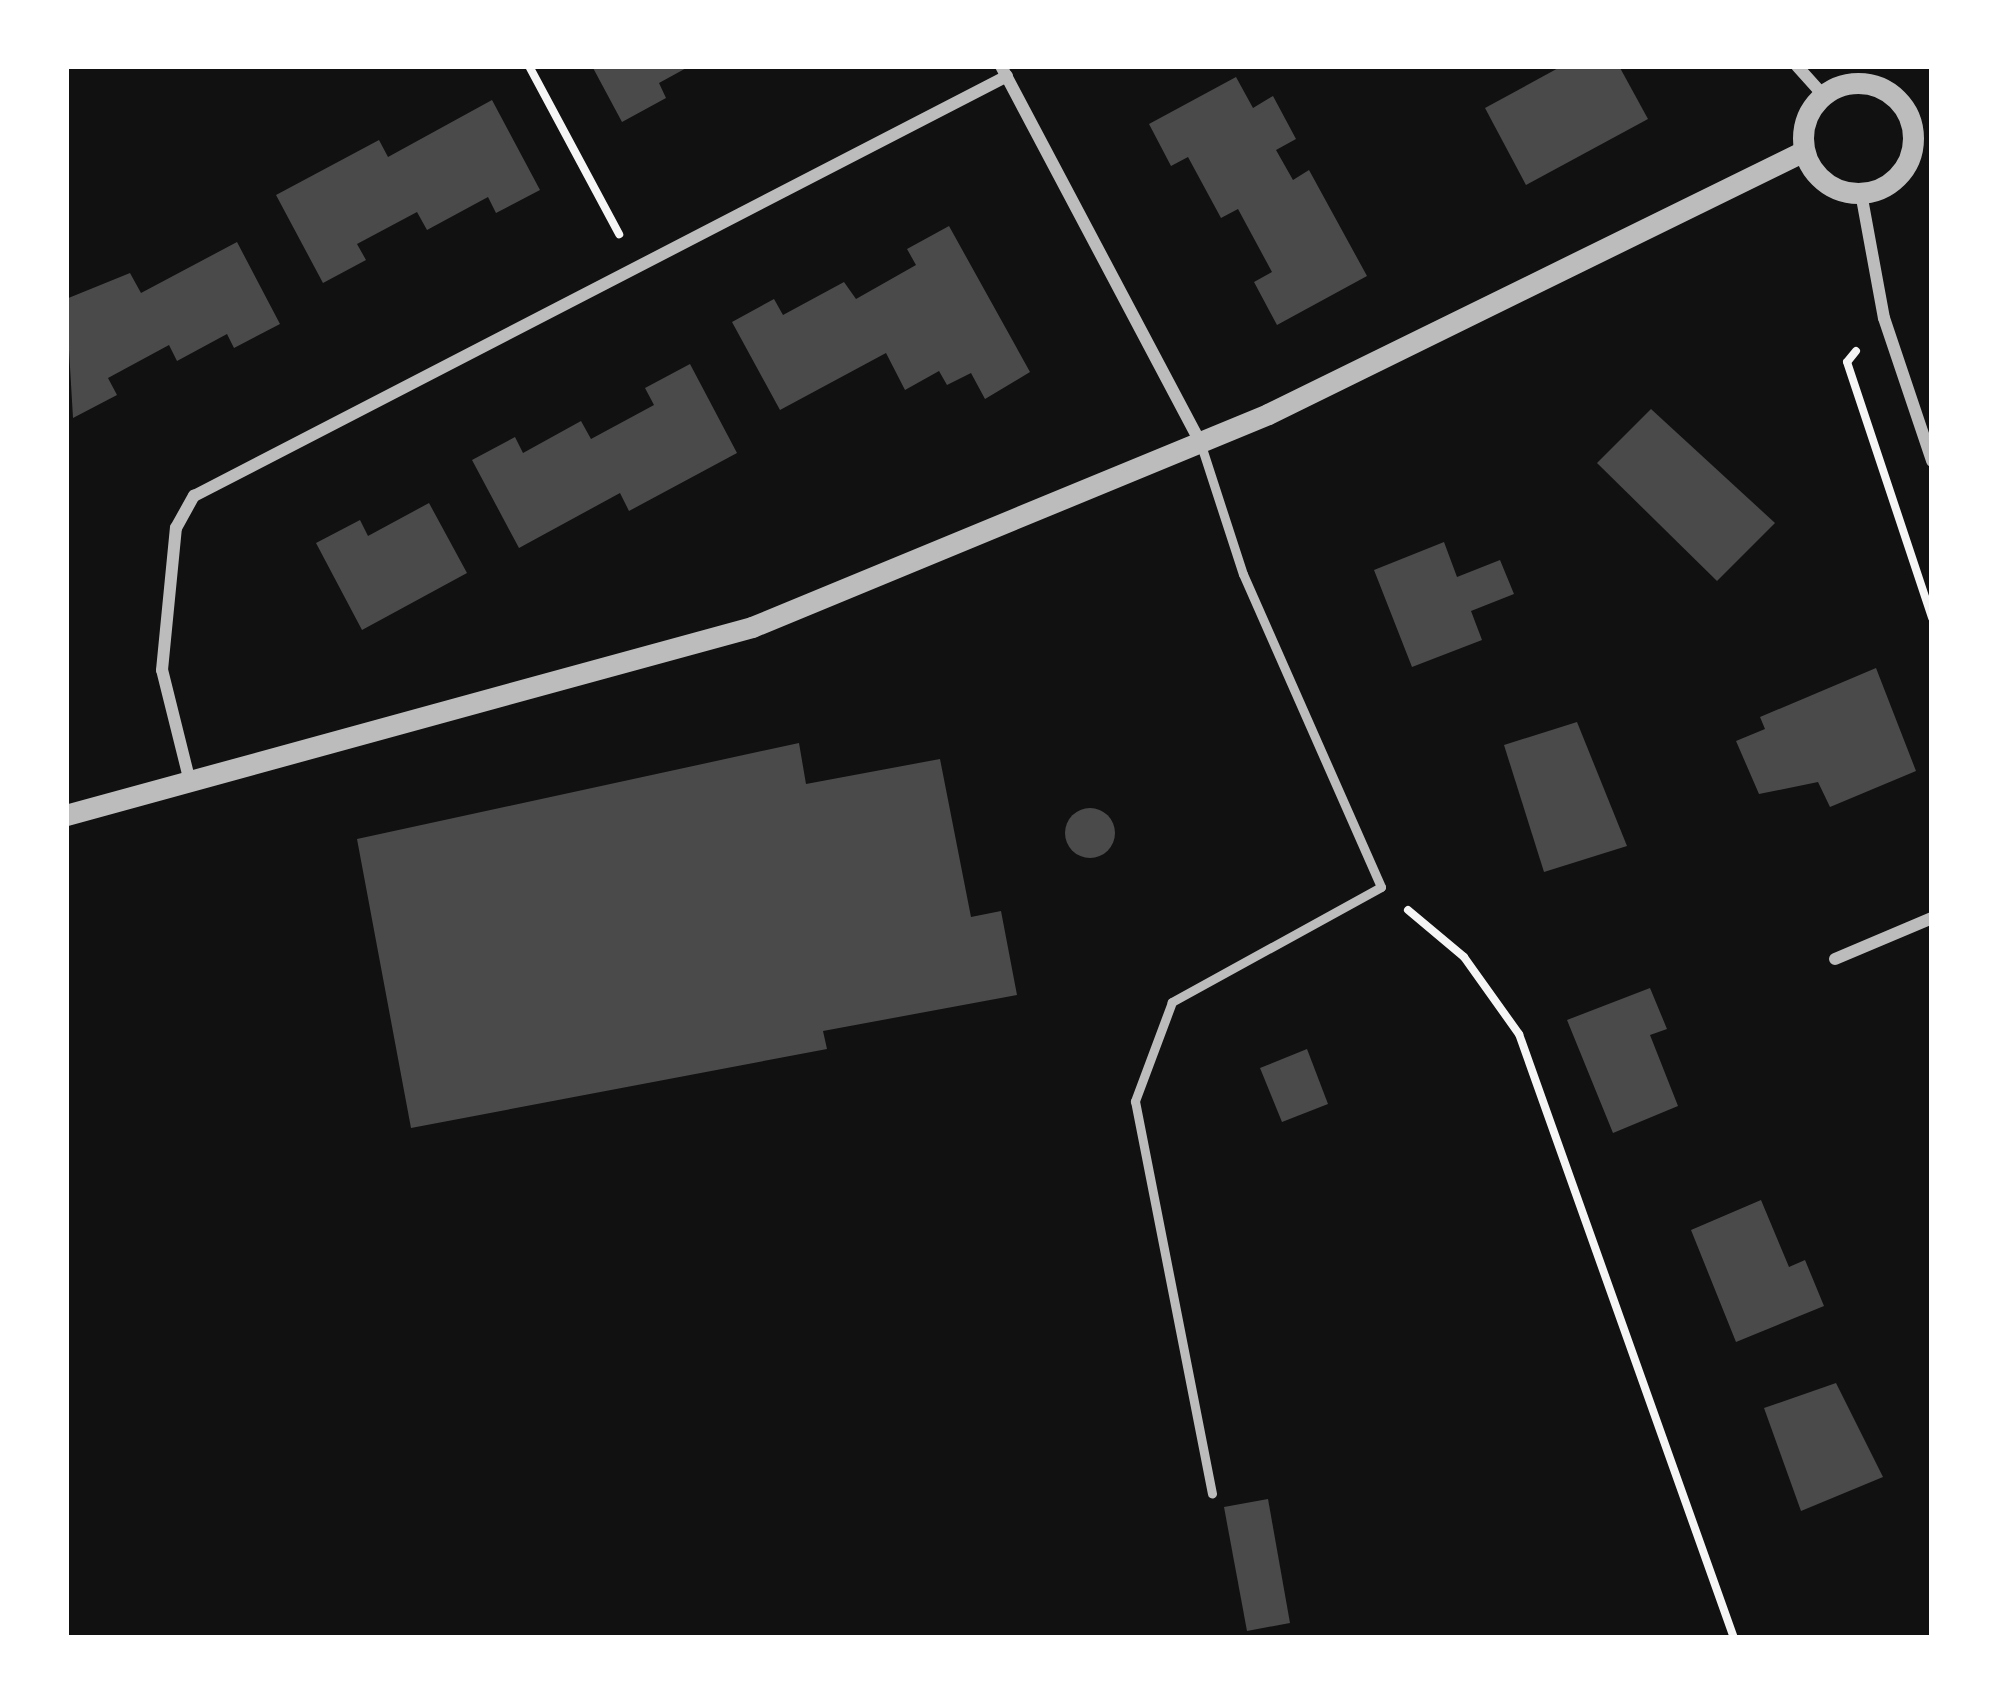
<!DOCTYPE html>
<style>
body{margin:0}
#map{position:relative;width:1998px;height:1704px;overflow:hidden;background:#111;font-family:Merriweather,serif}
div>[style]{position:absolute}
.building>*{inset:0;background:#4a4a4a}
.round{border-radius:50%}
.path>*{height:8px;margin:-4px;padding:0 4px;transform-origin:4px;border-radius:4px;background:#f5f5f5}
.service>*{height:9px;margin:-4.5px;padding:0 4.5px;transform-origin:4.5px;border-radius:4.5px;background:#bcbcbc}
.minor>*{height:12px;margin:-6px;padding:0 6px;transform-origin:6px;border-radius:6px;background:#bcbcbc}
.tertiary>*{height:21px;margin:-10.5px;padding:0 10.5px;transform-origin:10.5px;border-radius:10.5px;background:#bcbcbc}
.tertiary>.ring{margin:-10.5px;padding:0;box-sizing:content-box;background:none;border:21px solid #bcbcbc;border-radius:50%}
span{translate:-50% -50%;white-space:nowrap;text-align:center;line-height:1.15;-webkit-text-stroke:12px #fff;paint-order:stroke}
.frame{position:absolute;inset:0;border:69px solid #fff;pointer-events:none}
</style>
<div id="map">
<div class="building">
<div style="clip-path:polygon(592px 66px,690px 66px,659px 83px,666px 98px,622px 122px)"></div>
<div style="clip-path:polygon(1562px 66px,1619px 66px,1648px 119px,1526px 185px,1485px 108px)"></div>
<div style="clip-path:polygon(1236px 77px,1253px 108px,1273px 96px,1296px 139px,1276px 150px,1293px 180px,1309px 170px,1367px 276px,1277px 325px,1254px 282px,1272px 272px,1238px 209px,1221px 218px,1188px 157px,1171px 166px,1149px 124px)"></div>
<div style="clip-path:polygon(492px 100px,540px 190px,496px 213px,488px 197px,427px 230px,417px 212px,357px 244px,366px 260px,323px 283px,276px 195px,379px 140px,388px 157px)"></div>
<div style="clip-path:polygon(949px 226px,1030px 372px,985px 399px,971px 373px,947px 385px,939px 371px,905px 390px,886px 353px,780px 410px,732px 322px,774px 299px,783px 315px,844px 282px,856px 299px,916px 265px,907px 249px)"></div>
<div style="clip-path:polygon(237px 242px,280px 324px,234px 348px,227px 334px,177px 361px,169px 345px,108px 378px,117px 395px,73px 418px,66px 299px,130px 273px,141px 293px)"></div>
<div style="clip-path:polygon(690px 364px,737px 453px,629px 511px,620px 493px,519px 548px,472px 460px,515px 437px,523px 453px,581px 421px,591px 439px,654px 405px,645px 388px)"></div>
<div style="clip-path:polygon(1651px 409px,1775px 523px,1717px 581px,1597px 463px)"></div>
<div style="clip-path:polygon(429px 503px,467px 573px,362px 630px,316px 543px,360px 520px,368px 536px)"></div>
<div style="clip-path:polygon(1444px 542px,1457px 577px,1500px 560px,1514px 594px,1471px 611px,1482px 640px,1412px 667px,1374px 570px)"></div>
<div style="clip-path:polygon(1876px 668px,1916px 771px,1830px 807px,1818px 782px,1759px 794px,1736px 741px,1765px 729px,1760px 717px)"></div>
<div style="clip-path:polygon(1577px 722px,1627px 846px,1544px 872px,1504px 745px)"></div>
<div style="clip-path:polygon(799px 743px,806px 784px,940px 759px,971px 917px,1001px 911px,1017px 995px,823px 1031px,827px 1049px,411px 1128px,357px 839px)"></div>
<div class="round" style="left:1065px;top:808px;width:50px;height:50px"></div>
<div style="clip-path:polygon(1650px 988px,1667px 1029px,1650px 1035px,1678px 1106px,1613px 1133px,1567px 1020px)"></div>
<div style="clip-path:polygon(1307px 1049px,1328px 1104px,1282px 1122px,1260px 1068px)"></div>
<div style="clip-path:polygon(1761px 1200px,1789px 1267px,1805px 1260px,1824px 1306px,1736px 1342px,1691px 1230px)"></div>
<div style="clip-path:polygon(1836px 1383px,1883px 1477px,1801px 1511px,1764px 1408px)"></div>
<div style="clip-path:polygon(1268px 1499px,1290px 1623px,1247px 1631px,1224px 1507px)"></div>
</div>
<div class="path">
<div style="left:529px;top:66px;width:191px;rotate:61.8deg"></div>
<div style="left:1856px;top:351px;width:14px;rotate:129deg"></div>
<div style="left:1847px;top:362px;width:270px;rotate:71.6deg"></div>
<div style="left:1408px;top:910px;width:73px;rotate:40deg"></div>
<div style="left:1464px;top:957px;width:95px;rotate:54.5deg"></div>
<div style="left:1519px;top:1034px;width:641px;rotate:70.41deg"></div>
</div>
<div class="service">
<div style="left:1200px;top:442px;width:139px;rotate:72deg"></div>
<div style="left:1243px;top:574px;width:342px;rotate:66.2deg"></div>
<div style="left:1381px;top:887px;width:239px;rotate:151.2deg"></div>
<div style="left:1172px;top:1002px;width:106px;rotate:110.5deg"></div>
<div style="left:1135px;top:1101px;width:400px;rotate:78.9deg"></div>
</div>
<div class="minor">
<div style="left:1001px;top:66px;width:425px;rotate:62.1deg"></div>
<div style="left:1797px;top:66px;width:38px;rotate:48deg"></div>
<div style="left:1861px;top:193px;width:127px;rotate:79.6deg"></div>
<div style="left:1884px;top:318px;width:151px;rotate:71.4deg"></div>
<div style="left:189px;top:778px;width:111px;rotate:-104deg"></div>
<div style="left:162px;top:670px;width:143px;rotate:-84.4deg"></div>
<div style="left:176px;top:528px;width:37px;rotate:-61deg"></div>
<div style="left:194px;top:496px;width:915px;rotate:-27.32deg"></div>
<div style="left:1835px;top:959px;width:105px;rotate:-22.9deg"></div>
</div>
<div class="tertiary">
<div class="ring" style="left:1803px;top:83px;width:89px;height:89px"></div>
<div style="left:66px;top:815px;width:711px;rotate:-15.33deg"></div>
<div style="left:752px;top:627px;width:558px;rotate:-22.43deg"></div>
<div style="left:1268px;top:414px;width:597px;rotate:-26.14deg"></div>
</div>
<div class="frame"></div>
</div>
